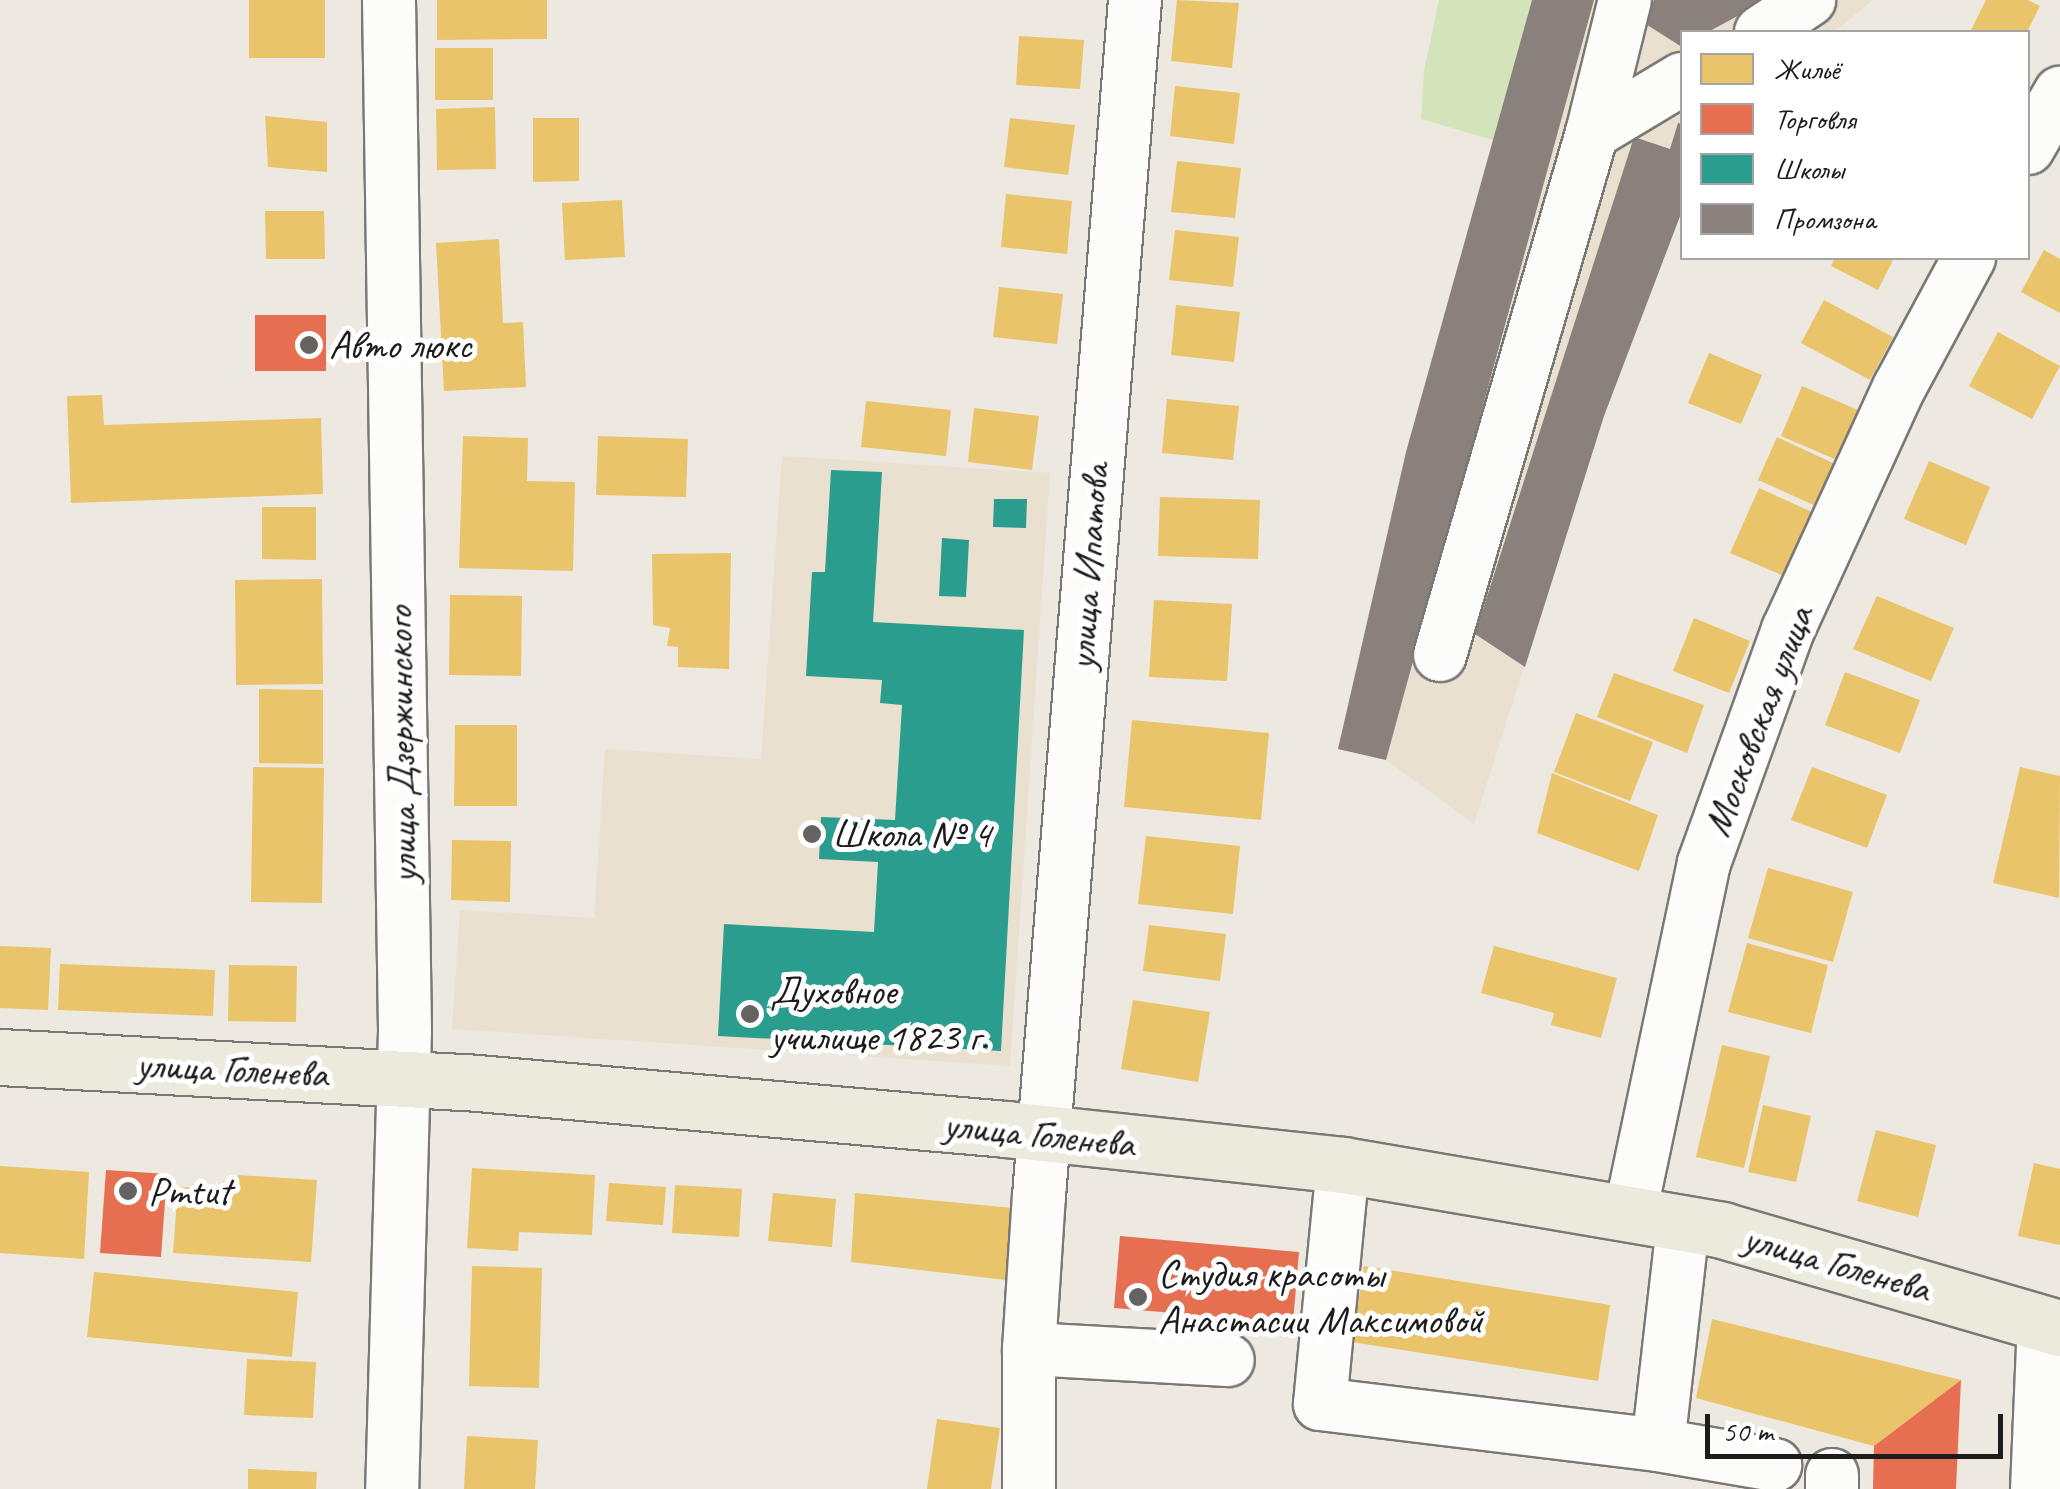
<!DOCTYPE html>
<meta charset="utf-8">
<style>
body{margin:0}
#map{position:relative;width:2060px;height:1489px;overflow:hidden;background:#ede8e0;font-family:Caveat,sans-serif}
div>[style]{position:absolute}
.built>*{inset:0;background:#eae0d0}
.green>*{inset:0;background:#d3e4ba}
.homes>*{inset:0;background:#e9c46a}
.shops>*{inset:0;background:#e76f51}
.schools>*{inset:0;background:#2a9d8f}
.industry>*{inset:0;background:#8a817c}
.roads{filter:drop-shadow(2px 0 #7a7874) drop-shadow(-2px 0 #7a7874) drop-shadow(0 2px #7a7874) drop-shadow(0 -2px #7a7874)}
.minor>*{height:52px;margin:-26px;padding:0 26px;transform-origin:26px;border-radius:26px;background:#fcfcfa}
.major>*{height:55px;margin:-27.5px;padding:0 27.5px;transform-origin:27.5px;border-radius:27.5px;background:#eceadd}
.dots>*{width:28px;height:28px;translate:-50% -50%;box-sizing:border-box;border:5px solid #fff;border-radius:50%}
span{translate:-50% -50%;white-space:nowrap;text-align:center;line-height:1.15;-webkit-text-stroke:10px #fff;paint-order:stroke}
.poi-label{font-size:40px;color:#1c1c1c}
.left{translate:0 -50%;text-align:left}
.street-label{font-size:40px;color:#1c1c1c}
.legend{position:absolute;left:1680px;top:30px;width:350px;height:230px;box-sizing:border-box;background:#fff;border:2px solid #a4a4a4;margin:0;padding:12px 18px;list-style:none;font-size:30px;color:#1c1c1c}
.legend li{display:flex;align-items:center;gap:20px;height:50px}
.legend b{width:50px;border:2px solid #a4a4a4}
.scale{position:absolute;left:1705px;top:1414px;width:298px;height:45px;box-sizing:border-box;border:5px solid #1c1c1c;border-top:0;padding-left:12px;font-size:30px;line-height:35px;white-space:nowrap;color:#1c1c1c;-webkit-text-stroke:8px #fff;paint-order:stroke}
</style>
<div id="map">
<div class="built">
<div style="clip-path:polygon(1532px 0,1873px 0,1834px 32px,1682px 32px,1682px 211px,1604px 416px,1474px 824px,1386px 760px,1338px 749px)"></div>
<div style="clip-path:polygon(782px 456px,1050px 473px,1010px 1066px,452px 1029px,460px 910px,594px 918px,605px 749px,761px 759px)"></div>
</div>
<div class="green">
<div style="clip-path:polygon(1439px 0,1532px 0,1493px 140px,1421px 119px,1424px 71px)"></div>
</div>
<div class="homes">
<div style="clip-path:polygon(249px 0,325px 0,325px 58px,249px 58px)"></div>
<div style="clip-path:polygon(437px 0,547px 0,547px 39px,437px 40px)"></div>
<div style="clip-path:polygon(1177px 0,1239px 3px,1232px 68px,1171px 61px)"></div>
<div style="clip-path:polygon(1986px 0,2028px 0,2040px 6px,2027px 32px,1970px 32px)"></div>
<div style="clip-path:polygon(1019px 36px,1084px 40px,1080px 89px,1016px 85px)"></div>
<div style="clip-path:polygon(435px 48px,493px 48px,493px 100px,435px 100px)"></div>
<div style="clip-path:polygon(1175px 86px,1240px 93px,1234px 144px,1170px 136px)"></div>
<div style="clip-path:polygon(495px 107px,496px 169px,437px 170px,436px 109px)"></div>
<div style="clip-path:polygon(265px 116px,327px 122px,327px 172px,268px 167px)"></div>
<div style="clip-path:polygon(533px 118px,579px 118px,579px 181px,533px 182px)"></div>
<div style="clip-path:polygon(1010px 118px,1075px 125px,1068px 175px,1004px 167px)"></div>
<div style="clip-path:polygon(1177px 161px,1241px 168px,1235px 218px,1171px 212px)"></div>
<div style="clip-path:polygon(1006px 194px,1072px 201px,1067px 254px,1001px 247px)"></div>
<div style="clip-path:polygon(622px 200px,625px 257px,565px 260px,562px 203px)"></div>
<div style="clip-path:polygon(265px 211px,324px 211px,325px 259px,266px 259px)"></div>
<div style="clip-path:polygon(1175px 230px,1239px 237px,1233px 287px,1169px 280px)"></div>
<div style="clip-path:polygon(499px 239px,503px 323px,523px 322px,526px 387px,444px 391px,436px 243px)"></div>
<div style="clip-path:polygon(2044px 250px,2060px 259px,2060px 313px,2021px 292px)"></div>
<div style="clip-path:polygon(1835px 258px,1894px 258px,1878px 290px,1831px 266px)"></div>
<div style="clip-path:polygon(999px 287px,1063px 294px,1057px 344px,993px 337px)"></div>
<div style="clip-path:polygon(1824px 300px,1893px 337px,1870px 380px,1801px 343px)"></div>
<div style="clip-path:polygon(1176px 305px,1240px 312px,1234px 362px,1171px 355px)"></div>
<div style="clip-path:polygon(1998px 332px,2060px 366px,2032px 419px,1969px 386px)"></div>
<div style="clip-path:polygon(1709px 353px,1762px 375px,1741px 424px,1688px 403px)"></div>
<div style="clip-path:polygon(1802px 386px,1858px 410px,1837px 460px,1781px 436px)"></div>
<div style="clip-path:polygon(102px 395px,104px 425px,321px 418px,323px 494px,71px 503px,67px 396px)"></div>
<div style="clip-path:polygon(1167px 399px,1239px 406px,1233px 460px,1162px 453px)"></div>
<div style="clip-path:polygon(866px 401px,951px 410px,946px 456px,861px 447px)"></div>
<div style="clip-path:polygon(974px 408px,1039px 416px,1032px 470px,968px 462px)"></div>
<div style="clip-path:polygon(463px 436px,528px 438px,527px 481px,575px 482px,573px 571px,459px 568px)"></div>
<div style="clip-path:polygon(598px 436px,688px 439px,686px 497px,596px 495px)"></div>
<div style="clip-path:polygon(1777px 437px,1835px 464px,1816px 506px,1758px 480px)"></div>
<div style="clip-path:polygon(1929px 461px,1990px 487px,1966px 545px,1904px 519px)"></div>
<div style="clip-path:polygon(1759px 488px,1812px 512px,1784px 576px,1730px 553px)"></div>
<div style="clip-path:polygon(1160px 497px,1260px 500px,1258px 559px,1158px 556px)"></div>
<div style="clip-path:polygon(262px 507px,316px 507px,316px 560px,262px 559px)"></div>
<div style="clip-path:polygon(731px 553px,729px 669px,678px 667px,678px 647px,667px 646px,670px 628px,653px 625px,652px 554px)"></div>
<div style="clip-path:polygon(322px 579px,323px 684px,236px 685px,235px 580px)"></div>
<div style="clip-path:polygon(450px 595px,522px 596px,521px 676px,449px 675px)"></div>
<div style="clip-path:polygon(1877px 596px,1954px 628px,1931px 681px,1853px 649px)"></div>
<div style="clip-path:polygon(1154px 600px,1232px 604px,1227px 681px,1149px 677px)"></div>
<div style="clip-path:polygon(1694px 618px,1750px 641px,1729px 693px,1673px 671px)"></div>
<div style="clip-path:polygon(1845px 672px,1920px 700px,1900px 753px,1825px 725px)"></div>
<div style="clip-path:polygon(1614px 673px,1704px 705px,1687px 753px,1597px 717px)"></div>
<div style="clip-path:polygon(259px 689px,323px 690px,323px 764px,259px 763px)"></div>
<div style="clip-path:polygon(1576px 713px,1653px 742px,1630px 801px,1554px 772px)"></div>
<div style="clip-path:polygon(1132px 720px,1269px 733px,1261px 820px,1124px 807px)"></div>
<div style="clip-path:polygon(455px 725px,517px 725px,517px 806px,454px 806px)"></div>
<div style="clip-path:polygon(253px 767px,324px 768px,322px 903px,251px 902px)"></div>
<div style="clip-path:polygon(1812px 767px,1887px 795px,1867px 848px,1791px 820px)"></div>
<div style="clip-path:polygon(2020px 767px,2060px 776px,2059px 898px,1993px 883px)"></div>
<div style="clip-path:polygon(1552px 773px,1658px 815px,1639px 871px,1537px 833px)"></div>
<div style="clip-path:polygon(1146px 836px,1240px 846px,1233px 914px,1138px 904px)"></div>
<div style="clip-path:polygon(452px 840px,511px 841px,510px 902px,451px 900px)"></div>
<div style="clip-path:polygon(1768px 868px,1853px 892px,1833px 962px,1748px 938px)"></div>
<div style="clip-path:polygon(1149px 925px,1226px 934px,1220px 981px,1143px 971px)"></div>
<div style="clip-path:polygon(1747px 943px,1828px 965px,1811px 1033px,1728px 1012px)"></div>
<div style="clip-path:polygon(0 946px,51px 948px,48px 1010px,0 1008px)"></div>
<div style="clip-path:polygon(1494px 946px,1617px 978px,1601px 1038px,1551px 1025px,1554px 1013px,1481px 993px)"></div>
<div style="clip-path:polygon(60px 964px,215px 970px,213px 1016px,58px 1010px)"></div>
<div style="clip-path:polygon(229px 965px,297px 966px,296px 1022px,228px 1021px)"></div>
<div style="clip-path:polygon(1133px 1000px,1210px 1012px,1198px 1082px,1121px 1069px)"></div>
<div style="clip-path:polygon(1722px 1045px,1770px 1056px,1744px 1168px,1696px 1157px)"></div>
<div style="clip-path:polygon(1763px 1105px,1811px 1116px,1796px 1182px,1748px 1172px)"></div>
<div style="clip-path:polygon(1876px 1130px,1936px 1145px,1918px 1217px,1857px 1201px)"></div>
<div style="clip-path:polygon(2034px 1163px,2060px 1169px,2060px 1245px,2018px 1236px)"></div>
<div style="clip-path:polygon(0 1166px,89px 1172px,84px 1259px,0 1253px)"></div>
<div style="clip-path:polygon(472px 1168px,595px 1175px,592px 1235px,519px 1232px,518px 1251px,467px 1248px)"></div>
<div style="clip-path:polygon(238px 1175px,317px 1180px,311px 1262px,173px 1253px,178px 1187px,237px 1190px)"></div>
<div style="clip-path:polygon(609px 1183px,666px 1187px,663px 1225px,606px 1221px)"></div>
<div style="clip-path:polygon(675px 1185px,742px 1189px,739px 1237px,672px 1233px)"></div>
<div style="clip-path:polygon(773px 1193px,836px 1199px,832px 1247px,768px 1241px)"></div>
<div style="clip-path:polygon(855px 1193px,1013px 1208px,1006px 1280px,851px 1262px)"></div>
<div style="clip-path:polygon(472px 1266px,542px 1268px,539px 1388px,469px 1386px)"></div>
<div style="clip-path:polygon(1364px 1266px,1610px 1305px,1598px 1381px,1352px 1342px)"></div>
<div style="clip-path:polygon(94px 1272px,298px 1292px,292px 1357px,87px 1337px)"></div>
<div style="clip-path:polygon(1712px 1319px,1961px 1380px,1874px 1446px,1696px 1398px)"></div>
<div style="clip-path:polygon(247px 1359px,316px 1362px,313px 1418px,244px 1415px)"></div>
<div style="clip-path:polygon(937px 1419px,1000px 1428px,991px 1489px,927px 1489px)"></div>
<div style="clip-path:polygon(467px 1436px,538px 1440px,535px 1489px,464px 1489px)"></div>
<div style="clip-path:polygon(248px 1469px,317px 1472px,316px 1489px,248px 1489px)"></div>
</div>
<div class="shops">
<div style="clip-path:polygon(255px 315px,326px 315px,326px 371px,255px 371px)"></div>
<div style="clip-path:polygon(106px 1170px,167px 1174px,161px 1257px,100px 1253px)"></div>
<div style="clip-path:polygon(1120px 1236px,1299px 1252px,1293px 1323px,1114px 1308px)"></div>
<div style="clip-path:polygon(1961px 1380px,1956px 1489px,1873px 1489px,1874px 1446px)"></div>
</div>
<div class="schools">
<div style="clip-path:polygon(831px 470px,882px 472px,873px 622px,1024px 630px,1001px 1051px,718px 1036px,724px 924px,874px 932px,878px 862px,819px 859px,821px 817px,895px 820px,902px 705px,880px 703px,882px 680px,806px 676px,812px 572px,825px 572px)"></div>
<div style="clip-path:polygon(994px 499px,1027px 499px,1026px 528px,993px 527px)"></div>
<div style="clip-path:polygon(942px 538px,969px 540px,966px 597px,939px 596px)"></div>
</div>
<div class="industry">
<div style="clip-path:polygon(1532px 0,1594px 0,1386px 760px,1338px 749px,1406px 452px)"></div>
<div style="clip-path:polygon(1654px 0,1767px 0,1708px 32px,1682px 32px,1682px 47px,1644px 23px)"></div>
<div style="clip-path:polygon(1678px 123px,1682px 124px,1682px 211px,1604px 416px,1525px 667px,1475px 634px,1634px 137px,1670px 149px)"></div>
</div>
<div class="roads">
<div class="minor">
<div style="left:389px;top:0;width:1031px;rotate:89.11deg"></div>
<div style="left:405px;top:1031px;width:458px;rotate:91.6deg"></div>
<div style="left:1761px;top:32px;width:58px;rotate:-33.7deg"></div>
<div style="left:1592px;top:133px;width:105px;rotate:-31deg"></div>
<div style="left:2028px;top:148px;width:64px;rotate:-59.8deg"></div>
<div style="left:1440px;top:655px;width:544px;rotate:-73.77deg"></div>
<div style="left:1592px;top:133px;width:137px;rotate:-76.1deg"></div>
<div style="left:1343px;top:1165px;width:240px;rotate:95.5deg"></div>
<div style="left:1320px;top:1404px;width:340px;rotate:6.9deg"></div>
<div style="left:1658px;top:1445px;width:119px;rotate:9.7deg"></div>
<div style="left:1630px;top:1214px;width:359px;rotate:-78.1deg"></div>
<div style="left:1704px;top:863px;width:248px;rotate:-70.2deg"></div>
<div style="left:1788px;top:630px;width:266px;rotate:-65.4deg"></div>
<div style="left:1899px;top:388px;width:148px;rotate:-61.7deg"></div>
<div style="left:1029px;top:1349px;width:199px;rotate:3.2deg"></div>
<div style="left:1658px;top:1445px;width:221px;rotate:-83.5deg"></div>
<div style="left:1029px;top:1489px;width:140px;rotate:-90deg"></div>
<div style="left:1029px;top:1349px;width:153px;rotate:-86.3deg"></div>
<div style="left:1039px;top:1196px;width:1200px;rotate:-85.41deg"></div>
<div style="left:1832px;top:1489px;width:14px;rotate:-90deg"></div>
<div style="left:2037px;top:1489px;width:165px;rotate:-87.6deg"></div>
</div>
<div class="major">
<div style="left:0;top:1057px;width:467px;rotate:3.1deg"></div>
<div style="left:466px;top:1082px;width:542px;rotate:4.97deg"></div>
<div style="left:1006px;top:1129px;width:339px;rotate:6.1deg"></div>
<div style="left:1343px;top:1165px;width:385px;rotate:9.7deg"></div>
<div style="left:1722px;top:1230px;width:352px;rotate:16.2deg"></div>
</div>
</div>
<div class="dots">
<div style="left:309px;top:345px;background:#656361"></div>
<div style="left:812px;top:834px;background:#656361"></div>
<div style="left:750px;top:1014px;background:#656361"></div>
<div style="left:128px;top:1191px;background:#656361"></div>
<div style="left:1138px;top:1297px;background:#656361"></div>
</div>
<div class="poi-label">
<span class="left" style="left:329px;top:345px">Авто люкс</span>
<span class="left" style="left:832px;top:834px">Школа № 4</span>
<span class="left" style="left:770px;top:1014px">Духовное<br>училище 1823 г.</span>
<span class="left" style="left:148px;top:1191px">Pmtut</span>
<span class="left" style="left:1158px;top:1297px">Студия красоты<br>Анастасии Максимовой</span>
</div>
<div class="street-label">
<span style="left:1088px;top:567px;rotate:-86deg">улица Ипатова</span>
<span style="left:1758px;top:721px;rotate:-69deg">Московская улица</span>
<span style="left:401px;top:745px;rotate:-91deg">улица Дзержинского</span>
<span style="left:232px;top:1069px;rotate:3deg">улица Голенева</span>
<span style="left:1039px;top:1134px;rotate:6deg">улица Голенева</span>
<span style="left:1837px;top:1263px;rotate:16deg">улица Голенева</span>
</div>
<ul class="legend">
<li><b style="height:28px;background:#e9c46a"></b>Жильё</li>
<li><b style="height:28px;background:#e76f51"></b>Торговля</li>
<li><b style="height:28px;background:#2a9d8f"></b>Школы</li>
<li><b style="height:28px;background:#8a817c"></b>Промзона</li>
</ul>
<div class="scale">50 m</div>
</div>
